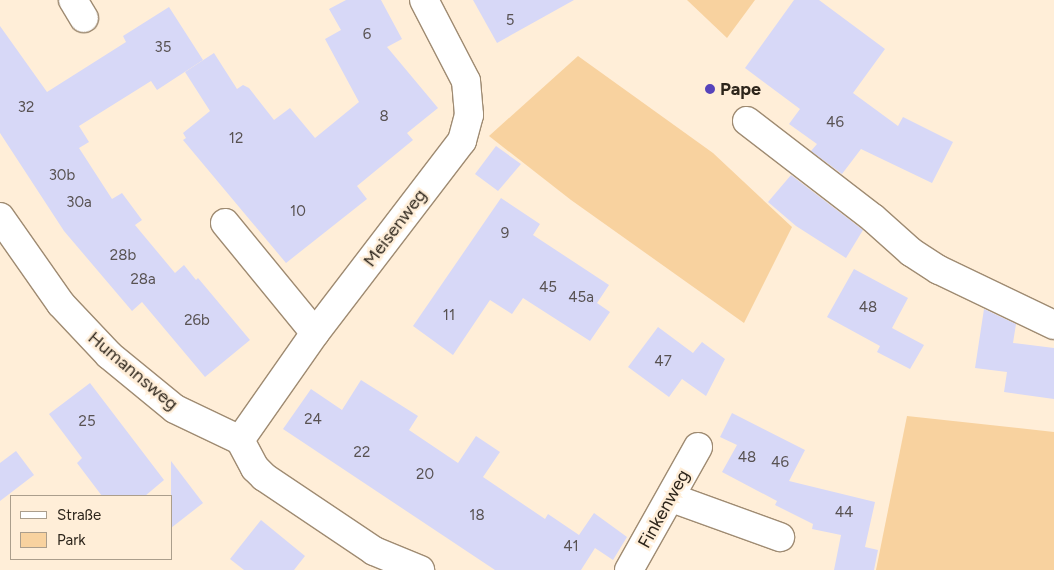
<!DOCTYPE html>
<meta charset="utf-8">
<style>
body{margin:0}
#map{position:relative;width:1054px;height:570px;overflow:hidden;background:#ffeed8;font-family:Figtree,sans-serif}
div>[style]{position:absolute}
.green>*{inset:0;background:#f8d29f}
.building>*{inset:0;background:#d7d8f7}
.roads{filter:drop-shadow(1px 0 #9f8b72) drop-shadow(-1px 0 #9f8b72) drop-shadow(0 1px #9f8b72) drop-shadow(0 -1px #9f8b72)}
.minor>*{height:28px;margin:-14px;padding:0 14px;transform-origin:14px;border-radius:14px;background:#fff}
.dots>*{width:14px;height:14px;translate:-50% -50%;box-sizing:border-box;border:2px solid #ffeed8;border-radius:50%}
span{translate:-50% -50%;white-space:nowrap;text-align:center;line-height:1.15;-webkit-text-stroke:5px #ffeed8;paint-order:stroke}
.number-label{font-size:15px;color:#585252}
.number-label span{-webkit-text-stroke-width:0}
.poi-label{font-size:18px;color:#2d251b;font-weight:700}
.left{translate:0 -50%;text-align:left}
.street-label{font-size:18px;color:#2d251b}
.legend{position:absolute;left:10px;top:495px;width:162px;height:65px;box-sizing:border-box;background:#ffeed8;border:1px solid #ab9e8c;margin:0;padding:6px 9px;list-style:none;font-size:15px;color:#2d251b}
.legend li{display:flex;align-items:center;gap:10px;height:25px}
.legend b{width:25px;border:1px solid #ab9e8c}
</style>
<div id="map">
<div class="green">
<div style="clip-path:polygon(687px 0,755px 0,727px 38px)"></div>
<div style="clip-path:polygon(578px 56px,713px 153px,792px 227px,744px 323px,571px 200px,489px 136px)"></div>
<div style="clip-path:polygon(907px 416px,1054px 432px,1054px 570px,876px 570px)"></div>
</div>
<div class="building">
<div style="clip-path:polygon(346px 0,381px 0,402px 39px,387px 47px,438px 108px,407px 133px,413px 140px,357px 186px,367px 199px,286px 263px,183px 140px,186px 138px,183px 133px,210px 111px,185px 72px,214px 53px,237px 89px,243px 85px,249px 88px,274px 120px,290px 108px,315px 138px,359px 102px,325px 39px,341px 30px,329px 9px)"></div>
<div style="clip-path:polygon(473px 0,574px 0,497px 43px)"></div>
<div style="clip-path:polygon(794px 0,819px 0,885px 49px,853px 93px,898px 126px,903px 117px,953px 142px,932px 183px,861px 149px,842px 174px,811px 151px,817px 144px,789px 124px,800px 109px,745px 68px)"></div>
<div style="clip-path:polygon(169px 7px,203px 60px,157px 90px,151px 81px,79px 126px,89px 142px,79px 148px,112px 199px,122px 193px,142px 220px,135px 225px,175px 273px,184px 265px,196px 280px,198px 278px,250px 340px,205px 377px,142px 302px,132px 311px,64px 231px,0 133px,0 26px,47px 92px,126px 42px,123px 36px)"></div>
<div style="clip-path:polygon(496px 146px,521px 164px,498px 191px,475px 174px)"></div>
<div style="clip-path:polygon(791px 175px,863px 230px,846px 258px,796px 226px,768px 202px)"></div>
<div style="clip-path:polygon(501px 198px,540px 224px,533px 235px,609px 285px,597px 303px,610px 312px,590px 341px,523px 298px,512px 314px,490px 300px,453px 355px,413px 326px)"></div>
<div style="clip-path:polygon(854px 269px,908px 298px,892px 328px,924px 345px,910px 369px,877px 352px,880px 346px,827px 317px)"></div>
<div style="clip-path:polygon(984px 309px,1016px 324px,1013px 343px,1054px 348px,1054px 399px,1004px 392px,1007px 372px,975px 368px)"></div>
<div style="clip-path:polygon(658px 327px,693px 353px,702px 342px,725px 359px,706px 396px,682px 379px,669px 397px,628px 367px)"></div>
<div style="clip-path:polygon(361px 380px,418px 416px,409px 430px,458px 463px,476px 436px,500px 452px,483px 477px,545px 519px,548px 514px,579px 535px,594px 513px,627px 537px,613px 560px,595px 548px,581px 570px,495px 570px,283px 429px,311px 389px,342px 410px)"></div>
<div style="clip-path:polygon(90px 383px,164px 480px,145px 496px,102px 496px,77px 463px,82px 458px,49px 414px)"></div>
<div style="clip-path:polygon(732px 413px,805px 450px,789px 481px,875px 502px,865px 547px,878px 550px,874px 570px,834px 570px,841px 535px,812px 529px,813px 524px,775px 505px,777px 501px,722px 472px,737px 445px,720px 437px)"></div>
<div style="clip-path:polygon(16px 451px,34px 475px,0 501px,0 463px)"></div>
<div style="clip-path:polygon(171px 461px,203px 503px,171px 528px)"></div>
<div style="clip-path:polygon(261px 520px,305px 556px,294px 570px,244px 570px,230px 559px)"></div>
</div>
<div class="roads">
<div class="minor">
<div style="left:73px;top:0;width:21px;rotate:59deg"></div>
<div style="left:747px;top:121px;width:159px;rotate:37.6deg"></div>
<div style="left:873px;top:218px;width:51px;rotate:41.8deg"></div>
<div style="left:911px;top:252px;width:33px;rotate:33deg"></div>
<div style="left:939px;top:270px;width:127px;rotate:25.6deg"></div>
<div style="left:0;top:217px;width:106px;rotate:55deg"></div>
<div style="left:61px;top:304px;width:70px;rotate:46.7deg"></div>
<div style="left:109px;top:355px;width:85px;rotate:39.3deg"></div>
<div style="left:175px;top:409px;width:72px;rotate:25.5deg"></div>
<div style="left:240px;top:440px;width:32px;rotate:62deg"></div>
<div style="left:255px;top:468px;width:13px;rotate:45deg"></div>
<div style="left:264px;top:477px;width:133px;rotate:33.9deg"></div>
<div style="left:374px;top:551px;width:50px;rotate:22.4deg"></div>
<div style="left:225px;top:223px;width:142px;rotate:50.7deg"></div>
<div style="left:240px;top:440px;width:131px;rotate:-55deg"></div>
<div style="left:315px;top:333px;width:242px;rotate:-52.6deg"></div>
<div style="left:462px;top:141px;width:27px;rotate:-75deg"></div>
<div style="left:469px;top:115px;width:34px;rotate:-95deg"></div>
<div style="left:466px;top:81px;width:91px;rotate:-117.4deg"></div>
<div style="left:672px;top:498px;width:115px;rotate:19.9deg"></div>
<div style="left:629px;top:570px;width:141px;rotate:-60.7deg"></div>
</div>
</div>
<div class="dots">
<div style="left:710px;top:89px;background:#5643bb"></div>
</div>
<div class="number-label">
<span style="left:510px;top:21px">5</span>
<span style="left:367px;top:35px">6</span>
<span style="left:163px;top:48px">35</span>
<span style="left:26px;top:108px">32</span>
<span style="left:384px;top:117px">8</span>
<span style="left:835px;top:123px">46</span>
<span style="left:236px;top:139px">12</span>
<span style="left:62px;top:176px">30b</span>
<span style="left:79px;top:203px">30a</span>
<span style="left:298px;top:212px">10</span>
<span style="left:505px;top:234px">9</span>
<span style="left:123px;top:256px">28b</span>
<span style="left:143px;top:280px">28a</span>
<span style="left:548px;top:288px">45</span>
<span style="left:581px;top:298px">45a</span>
<span style="left:868px;top:308px">48</span>
<span style="left:449px;top:316px">11</span>
<span style="left:197px;top:321px">26b</span>
<span style="left:663px;top:362px">47</span>
<span style="left:313px;top:420px">24</span>
<span style="left:87px;top:422px">25</span>
<span style="left:362px;top:453px">22</span>
<span style="left:747px;top:458px">48</span>
<span style="left:780px;top:463px">46</span>
<span style="left:425px;top:475px">20</span>
<span style="left:844px;top:513px">44</span>
<span style="left:477px;top:516px">18</span>
<span style="left:571px;top:547px">41</span>
</div>
<div class="poi-label">
<span class="left" style="left:720px;top:89px">Pape</span>
</div>
<div class="street-label">
<span style="left:395px;top:228px;rotate:-53deg">Meisenweg</span>
<span style="left:133px;top:371px;rotate:40deg">Humannsweg</span>
<span style="left:664px;top:509px;rotate:-61deg">Finkenweg</span>
</div>
<ul class="legend">
<li><b style="height:6px;background:#fff"></b>Straße</li>
<li><b style="height:14px;background:#f8d29f"></b>Park</li>
</ul>
</div>
